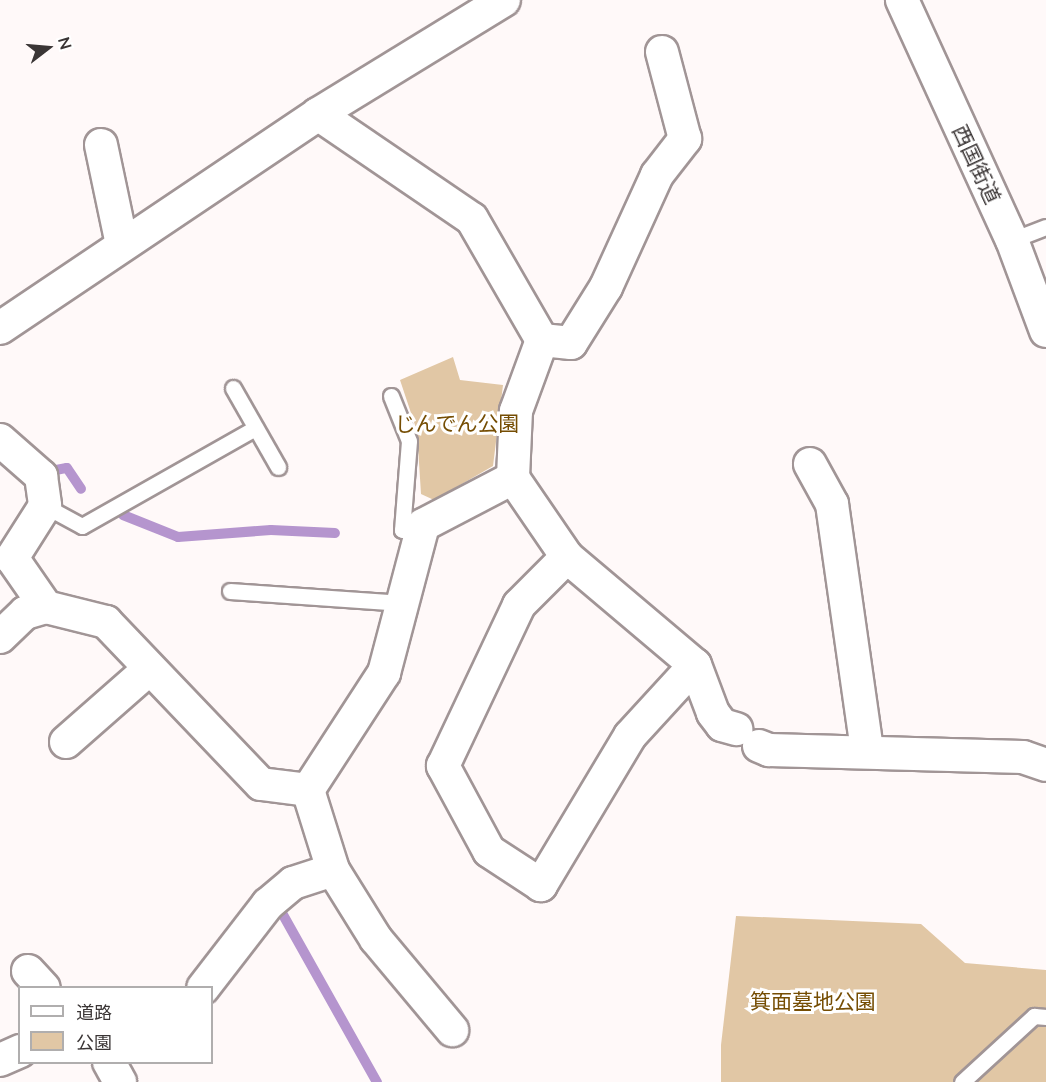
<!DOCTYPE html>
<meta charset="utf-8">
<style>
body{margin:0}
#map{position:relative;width:1046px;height:1082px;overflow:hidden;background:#fff9f9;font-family:Mulish,"Noto Sans JP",sans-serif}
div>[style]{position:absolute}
.green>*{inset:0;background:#e1c7a5}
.stream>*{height:10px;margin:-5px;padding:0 5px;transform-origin:5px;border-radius:5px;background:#b595ce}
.roads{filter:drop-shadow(2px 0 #a19596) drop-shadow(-2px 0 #a19596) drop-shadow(0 2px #a19596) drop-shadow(0 -2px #a19596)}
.lane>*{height:15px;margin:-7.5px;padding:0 7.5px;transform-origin:7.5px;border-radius:7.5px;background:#fff}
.street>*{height:32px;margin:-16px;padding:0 16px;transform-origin:16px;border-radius:16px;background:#fff}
span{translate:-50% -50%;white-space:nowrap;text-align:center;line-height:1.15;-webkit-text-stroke:6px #fff;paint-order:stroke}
.street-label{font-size:21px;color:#3a3535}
.park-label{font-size:21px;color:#754d03}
.legend{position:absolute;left:18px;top:986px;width:195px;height:78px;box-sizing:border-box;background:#fff;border:2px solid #b0aeae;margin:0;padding:8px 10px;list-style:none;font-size:18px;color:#3a3535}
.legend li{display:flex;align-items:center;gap:12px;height:30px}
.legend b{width:30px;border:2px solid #b0aeae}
.north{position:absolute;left:18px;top:18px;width:60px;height:60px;-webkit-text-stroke:4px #fff;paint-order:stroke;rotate:74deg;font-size:16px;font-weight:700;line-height:24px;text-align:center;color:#3a3535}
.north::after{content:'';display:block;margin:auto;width:21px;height:27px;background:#3a3535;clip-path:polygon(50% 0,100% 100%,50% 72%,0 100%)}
</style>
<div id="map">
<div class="green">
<div style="clip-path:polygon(453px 357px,460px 380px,503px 385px,493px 466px,434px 500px,421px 494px,417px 431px,400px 380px)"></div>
<div style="clip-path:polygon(736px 916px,921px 924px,965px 963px,1046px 970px,1046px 1082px,721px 1082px,721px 1045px)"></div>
</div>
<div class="stream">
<div style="left:51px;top:471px;width:16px;rotate:-11deg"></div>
<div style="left:67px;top:468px;width:25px;rotate:56deg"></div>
<div style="left:123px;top:515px;width:59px;rotate:21.8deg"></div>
<div style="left:178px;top:537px;width:93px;rotate:-4.3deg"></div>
<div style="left:271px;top:530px;width:64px;rotate:2.7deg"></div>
<div style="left:282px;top:913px;width:194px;rotate:60.7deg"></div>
</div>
<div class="roads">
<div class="lane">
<div style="left:1012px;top:240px;width:36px;rotate:-21deg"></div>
<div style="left:233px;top:388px;width:91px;rotate:60.3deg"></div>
<div style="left:391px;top:396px;width:48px;rotate:68.2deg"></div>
<div style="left:409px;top:441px;width:89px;rotate:94.5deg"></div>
<div style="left:402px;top:530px;width:22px;rotate:-13deg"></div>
<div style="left:45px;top:506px;width:42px;rotate:28.4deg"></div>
<div style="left:82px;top:526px;width:199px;rotate:-29.5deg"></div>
<div style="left:230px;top:591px;width:173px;rotate:4deg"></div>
<div style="left:962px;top:1082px;width:98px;rotate:-42.5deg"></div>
<div style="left:1034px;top:1016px;width:12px;rotate:5deg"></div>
</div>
<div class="street">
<div style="left:902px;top:0;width:264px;rotate:65.4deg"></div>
<div style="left:1012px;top:240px;width:97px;rotate:69.5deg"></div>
<div style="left:318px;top:114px;width:186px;rotate:34.3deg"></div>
<div style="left:472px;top:219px;width:140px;rotate:60deg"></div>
<div style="left:542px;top:340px;width:76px;rotate:110.1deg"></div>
<div style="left:516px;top:411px;width:67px;rotate:92.6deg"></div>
<div style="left:513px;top:478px;width:96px;rotate:55.6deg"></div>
<div style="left:567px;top:557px;width:167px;rotate:40.2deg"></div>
<div style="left:695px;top:665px;width:96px;rotate:132.5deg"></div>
<div style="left:630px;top:736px;width:174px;rotate:120.9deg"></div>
<div style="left:541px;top:885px;width:62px;rotate:-146.8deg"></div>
<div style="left:489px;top:851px;width:97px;rotate:-118.4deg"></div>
<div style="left:443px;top:766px;width:178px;rotate:-64.7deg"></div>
<div style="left:519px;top:605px;width:68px;rotate:-45deg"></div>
<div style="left:101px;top:145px;width:102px;rotate:78.1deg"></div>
<div style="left:0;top:328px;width:383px;rotate:-33.9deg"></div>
<div style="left:318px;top:114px;width:218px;rotate:-31.5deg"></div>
<div style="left:542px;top:340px;width:29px;rotate:6deg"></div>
<div style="left:571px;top:343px;width:66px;rotate:-58deg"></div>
<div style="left:606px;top:287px;width:123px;rotate:-65.5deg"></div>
<div style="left:657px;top:175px;width:46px;rotate:-52.1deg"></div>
<div style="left:685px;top:139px;width:90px;rotate:-104.8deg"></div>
<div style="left:0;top:440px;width:55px;rotate:41.3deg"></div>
<div style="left:41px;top:476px;width:30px;rotate:82deg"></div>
<div style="left:45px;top:506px;width:62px;rotate:122.4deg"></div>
<div style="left:12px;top:558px;width:60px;rotate:55.2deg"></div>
<div style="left:810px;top:464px;width:46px;rotate:61.2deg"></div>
<div style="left:832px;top:504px;width:249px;rotate:81.9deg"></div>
<div style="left:0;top:637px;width:35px;rotate:-44deg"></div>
<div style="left:25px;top:613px;width:22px;rotate:-16deg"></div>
<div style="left:46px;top:607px;width:62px;rotate:14deg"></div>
<div style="left:106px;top:622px;width:224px;rotate:46.3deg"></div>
<div style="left:261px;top:784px;width:47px;rotate:7.3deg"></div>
<div style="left:308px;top:790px;width:84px;rotate:72.6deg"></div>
<div style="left:333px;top:870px;width:42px;rotate:162deg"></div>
<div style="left:293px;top:883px;width:33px;rotate:140deg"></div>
<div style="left:268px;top:904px;width:106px;rotate:127.7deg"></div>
<div style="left:695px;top:665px;width:51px;rotate:69.4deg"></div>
<div style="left:713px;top:713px;width:15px;rotate:53deg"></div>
<div style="left:722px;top:725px;width:15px;rotate:16deg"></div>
<div style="left:66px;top:742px;width:111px;rotate:-41.3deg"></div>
<div style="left:759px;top:746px;width:11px;rotate:22deg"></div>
<div style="left:769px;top:750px;width:254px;rotate:1.6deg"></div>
<div style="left:1023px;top:757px;width:24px;rotate:19deg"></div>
<div style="left:308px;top:790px;width:140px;rotate:-57deg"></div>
<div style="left:384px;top:673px;width:153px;rotate:-75.2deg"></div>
<div style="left:423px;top:525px;width:102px;rotate:-27.6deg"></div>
<div style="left:333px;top:870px;width:81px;rotate:58.1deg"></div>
<div style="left:376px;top:939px;width:119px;rotate:50.1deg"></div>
<div style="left:28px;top:971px;width:23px;rotate:47deg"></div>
<div style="left:0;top:1060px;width:22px;rotate:-24deg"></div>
<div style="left:109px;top:1062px;width:23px;rotate:61deg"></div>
</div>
</div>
<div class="street-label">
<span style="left:977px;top:164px;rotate:65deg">西国街道</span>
</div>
<div class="park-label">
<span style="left:457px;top:423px">じんでん公園</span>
<span style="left:813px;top:1001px">箕面墓地公園</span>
</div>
<ul class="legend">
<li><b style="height:8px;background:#fff"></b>道路</li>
<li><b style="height:16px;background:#e1c7a5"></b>公園</li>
</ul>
<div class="north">N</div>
</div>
